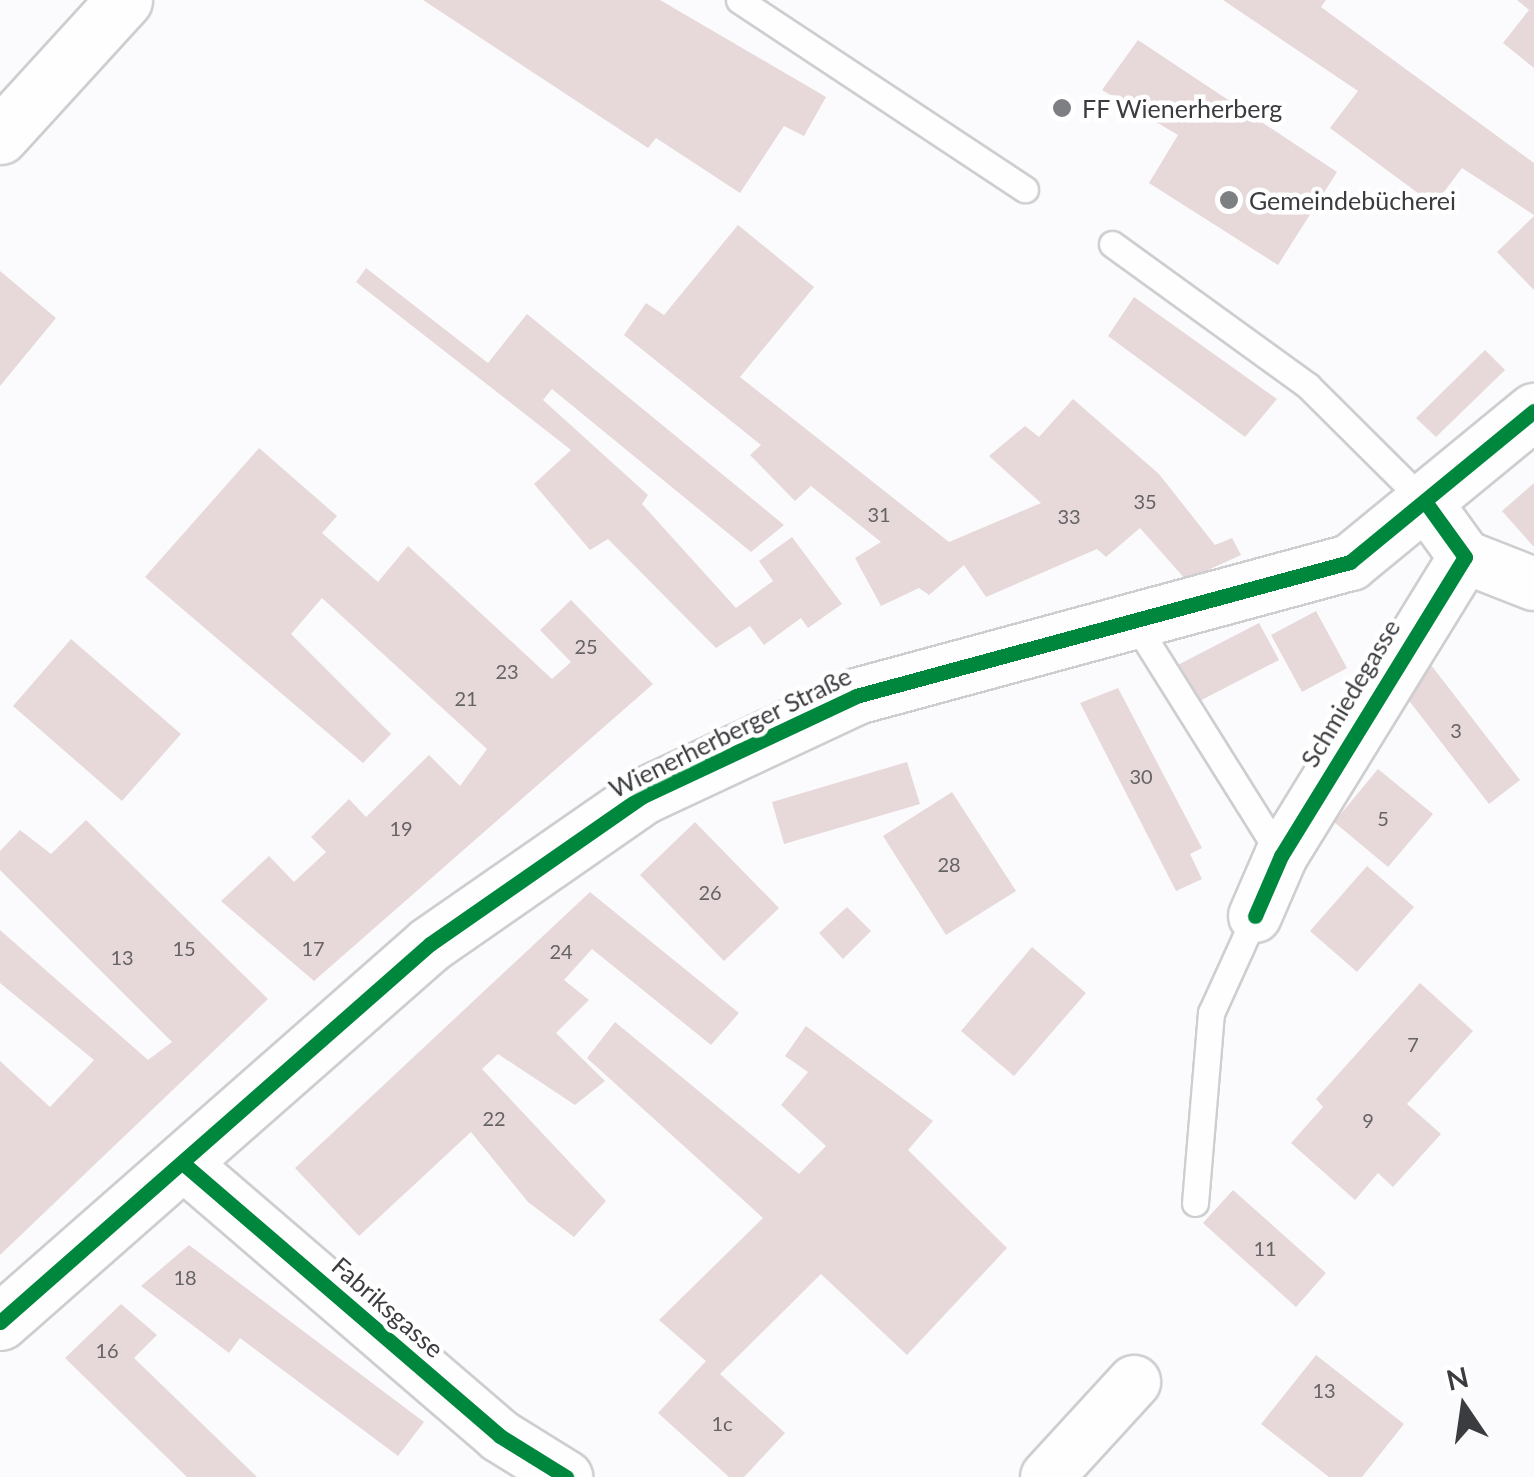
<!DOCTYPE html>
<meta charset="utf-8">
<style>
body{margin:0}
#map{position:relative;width:1534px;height:1477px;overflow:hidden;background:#fbfbfd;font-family:Lato,sans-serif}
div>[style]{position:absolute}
.building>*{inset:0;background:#e7d8d9}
.roads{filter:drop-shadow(2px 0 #ceced1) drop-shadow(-2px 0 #ceced1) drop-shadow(0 2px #ceced1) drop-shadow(0 -2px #ceced1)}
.service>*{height:25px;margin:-12.5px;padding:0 12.5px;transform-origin:12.5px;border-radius:12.5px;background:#fefeff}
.minor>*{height:52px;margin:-26px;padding:0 26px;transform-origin:26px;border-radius:26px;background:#fefeff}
.tertiary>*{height:55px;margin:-27.5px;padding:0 27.5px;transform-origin:27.5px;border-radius:27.5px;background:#fefeff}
.secondary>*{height:55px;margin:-27.5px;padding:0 27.5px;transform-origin:27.5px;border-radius:27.5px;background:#fefeff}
.cycleway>*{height:15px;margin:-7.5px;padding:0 7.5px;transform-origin:7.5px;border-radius:7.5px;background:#00873e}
.dots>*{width:28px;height:28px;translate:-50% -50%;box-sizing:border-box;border:5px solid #fff;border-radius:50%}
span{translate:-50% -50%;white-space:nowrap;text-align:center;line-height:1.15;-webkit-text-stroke:9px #fff;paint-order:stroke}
.number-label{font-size:20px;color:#666366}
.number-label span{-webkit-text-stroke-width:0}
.poi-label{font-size:25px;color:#3b3c3f}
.left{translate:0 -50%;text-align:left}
.street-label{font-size:25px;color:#3b3c3f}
.north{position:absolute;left:1414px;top:1357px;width:100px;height:100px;-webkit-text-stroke:8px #fff;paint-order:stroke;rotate:347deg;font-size:28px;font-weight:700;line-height:40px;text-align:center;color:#3b3c3f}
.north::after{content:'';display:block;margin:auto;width:35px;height:45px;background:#3b3c3f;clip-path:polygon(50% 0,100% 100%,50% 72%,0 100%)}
</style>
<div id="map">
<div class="building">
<div style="clip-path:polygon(423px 0,660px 0,826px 97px,804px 136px,784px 126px,740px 193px,656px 138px,648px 148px)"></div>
<div style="clip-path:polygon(1223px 0,1326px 0,1321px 7px,1534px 163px,1534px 215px,1462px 168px,1434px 205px,1330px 128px,1358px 91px)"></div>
<div style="clip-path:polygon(1517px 0,1534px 0,1534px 68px,1503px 43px,1529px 10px)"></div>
<div style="clip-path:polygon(1138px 40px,1337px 172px,1278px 265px,1149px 183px,1178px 135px,1102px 90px)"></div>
<div style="clip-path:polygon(1534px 216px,1534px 290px,1497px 252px)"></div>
<div style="clip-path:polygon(738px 225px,814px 287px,740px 377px,949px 542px,1041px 503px,989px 456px,1025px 426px,1039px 437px,1073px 399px,1159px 474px,1215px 545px,1232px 538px,1241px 555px,1186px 580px,1140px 528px,1106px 557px,1097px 549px,986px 597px,964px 565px,929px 595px,919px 588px,881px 606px,855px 558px,881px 542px,811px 486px,795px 501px,750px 455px,761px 445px,624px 335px,646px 303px,664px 315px)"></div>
<div style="clip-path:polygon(366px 268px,488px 363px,527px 314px,784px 525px,751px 552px,552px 389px,543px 400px,648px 495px,642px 504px,736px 608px,773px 581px,759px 561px,792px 537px,842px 604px,808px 628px,801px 618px,764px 645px,750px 626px,716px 648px,608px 539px,590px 550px,534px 484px,571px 450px,356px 282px)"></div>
<div style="clip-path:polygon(0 271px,56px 318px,0 386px)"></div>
<div style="clip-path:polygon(1134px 297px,1277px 399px,1245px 437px,1108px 336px)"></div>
<div style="clip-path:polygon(1485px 350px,1505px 370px,1436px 437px,1416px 418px)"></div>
<div style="clip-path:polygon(259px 448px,337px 516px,322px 533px,378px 582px,408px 546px,552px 679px,571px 662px,540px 630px,571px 600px,653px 684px,314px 981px,221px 901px,269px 856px,294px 882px,326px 852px,311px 837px,349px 799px,366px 817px,429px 755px,460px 786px,487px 749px,322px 598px,291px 634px,391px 734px,363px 763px,145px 577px)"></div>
<div style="clip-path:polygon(1534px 483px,1534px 547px,1502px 511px)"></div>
<div style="clip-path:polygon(1316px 611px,1347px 668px,1302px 692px,1271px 635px)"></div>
<div style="clip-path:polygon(1259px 623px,1279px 660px,1190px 706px,1170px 669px)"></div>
<div style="clip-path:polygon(71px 639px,181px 734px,122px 801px,13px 706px)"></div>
<div style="clip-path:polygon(1424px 656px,1520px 780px,1489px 804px,1393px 680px)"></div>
<div style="clip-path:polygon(1118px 688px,1202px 848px,1190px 854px,1202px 879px,1176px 891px,1080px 703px)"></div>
<div style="clip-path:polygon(907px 762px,920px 804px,784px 844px,772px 802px)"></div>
<div style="clip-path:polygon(1378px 769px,1433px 814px,1388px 867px,1334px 822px)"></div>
<div style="clip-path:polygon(952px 792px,1016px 891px,946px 935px,883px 836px)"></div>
<div style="clip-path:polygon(86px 820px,268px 999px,0 1255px,0 1061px,50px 1107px,94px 1060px,0 983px,0 930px,148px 1060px,172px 1042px,0 870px,0 851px,20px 830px,51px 854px)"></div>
<div style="clip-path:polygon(695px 822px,779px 908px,724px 961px,640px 875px)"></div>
<div style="clip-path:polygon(1367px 866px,1414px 907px,1357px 972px,1310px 931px)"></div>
<div style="clip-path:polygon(590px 892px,739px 1013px,711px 1045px,592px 949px,564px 980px,589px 1000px,556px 1033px,605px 1081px,575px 1105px,498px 1054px,482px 1069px,606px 1201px,574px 1237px,528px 1202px,471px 1132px,359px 1236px,295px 1168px)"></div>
<div style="clip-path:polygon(847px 907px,871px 931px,843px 959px,819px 933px)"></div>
<div style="clip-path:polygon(1032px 947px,1086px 993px,1014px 1076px,961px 1031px)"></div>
<div style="clip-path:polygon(1420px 983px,1473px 1031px,1407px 1104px,1441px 1134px,1393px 1187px,1378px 1173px,1355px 1200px,1291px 1143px,1323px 1107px,1316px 1099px)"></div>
<div style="clip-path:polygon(615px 1022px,799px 1174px,826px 1146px,781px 1105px,808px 1072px,785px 1056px,806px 1026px,933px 1121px,908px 1150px,1007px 1248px,907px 1355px,821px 1274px,720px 1374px,785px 1433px,744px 1477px,729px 1477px,658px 1413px,706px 1361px,659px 1320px,763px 1218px,587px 1058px)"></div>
<div style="clip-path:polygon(1233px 1190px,1326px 1273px,1296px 1307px,1203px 1223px)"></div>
<div style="clip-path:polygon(189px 1245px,424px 1422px,398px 1456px,240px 1338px,229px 1353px,141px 1286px)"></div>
<div style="clip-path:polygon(121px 1304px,157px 1335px,134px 1358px,257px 1477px,187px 1477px,65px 1358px)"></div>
<div style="clip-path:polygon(1316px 1355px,1404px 1424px,1362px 1477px,1329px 1477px,1261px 1424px)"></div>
</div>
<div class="roads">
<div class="service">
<div style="left:739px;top:0;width:343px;rotate:33.5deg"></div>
<div style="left:1112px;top:244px;width:242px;rotate:35.9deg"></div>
<div style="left:1308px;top:386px;width:166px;rotate:44.8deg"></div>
<div style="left:1135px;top:623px;width:275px;rotate:57.9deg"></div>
<div style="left:1195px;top:1203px;width:191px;rotate:-85.2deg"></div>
<div style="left:1211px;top:1013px;width:107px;rotate:-65.6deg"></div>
</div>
<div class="minor">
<div style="left:1465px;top:557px;width:74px;rotate:21.4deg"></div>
<div style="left:1255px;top:916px;width:65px;rotate:-66.6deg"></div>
<div style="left:1281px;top:856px;width:351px;rotate:-58.4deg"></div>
<div style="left:1465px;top:557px;width:67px;rotate:-125.8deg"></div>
<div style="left:185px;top:1165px;width:416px;rotate:40.7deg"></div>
<div style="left:500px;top:1436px;width:78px;rotate:31.8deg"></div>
<div style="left:1047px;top:1477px;width:129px;rotate:-47.5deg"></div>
</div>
<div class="tertiary">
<div style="left:0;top:1322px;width:573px;rotate:-41.32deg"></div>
<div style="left:430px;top:944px;width:259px;rotate:-34.8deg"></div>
<div style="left:643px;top:796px;width:235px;rotate:-25.1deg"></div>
<div style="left:856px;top:696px;width:512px;rotate:-15.18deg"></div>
<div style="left:1350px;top:562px;width:238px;rotate:-39.4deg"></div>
</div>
<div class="secondary">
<div style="left:0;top:136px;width:184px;rotate:-47.6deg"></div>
</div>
</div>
<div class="cycleway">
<div style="left:1255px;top:916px;width:65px;rotate:-66.6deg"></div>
<div style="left:1281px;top:856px;width:351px;rotate:-58.4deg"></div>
<div style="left:1465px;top:557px;width:67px;rotate:-125.8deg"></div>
<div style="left:185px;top:1165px;width:416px;rotate:40.7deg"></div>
<div style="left:500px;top:1436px;width:78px;rotate:31.8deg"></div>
<div style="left:0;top:1322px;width:573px;rotate:-41.32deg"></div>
<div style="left:430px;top:944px;width:259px;rotate:-34.8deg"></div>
<div style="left:643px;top:796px;width:235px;rotate:-25.1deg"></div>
<div style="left:856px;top:696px;width:512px;rotate:-15.18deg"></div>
<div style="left:1350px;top:562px;width:238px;rotate:-39.4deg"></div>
</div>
<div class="dots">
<div style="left:1062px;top:108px;background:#7e7f82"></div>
<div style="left:1229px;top:200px;background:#7e7f82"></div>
</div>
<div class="number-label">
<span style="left:1145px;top:501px">35</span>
<span style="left:879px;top:514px">31</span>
<span style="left:1069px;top:516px">33</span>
<span style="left:586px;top:646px">25</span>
<span style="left:507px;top:671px">23</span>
<span style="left:466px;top:698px">21</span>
<span style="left:1456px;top:730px">3</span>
<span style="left:1141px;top:776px">30</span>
<span style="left:1383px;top:818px">5</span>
<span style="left:401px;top:828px">19</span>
<span style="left:949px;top:864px">28</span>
<span style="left:710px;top:892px">26</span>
<span style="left:184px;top:948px">15</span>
<span style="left:313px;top:948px">17</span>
<span style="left:561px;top:951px">24</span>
<span style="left:122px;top:957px">13</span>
<span style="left:1413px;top:1044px">7</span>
<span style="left:494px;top:1118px">22</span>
<span style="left:1368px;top:1120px">9</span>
<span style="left:1265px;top:1248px">11</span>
<span style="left:185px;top:1277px">18</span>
<span style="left:107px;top:1350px">16</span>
<span style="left:1324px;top:1390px">13</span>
<span style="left:722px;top:1423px">1c</span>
</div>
<div class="poi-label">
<span class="left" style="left:1082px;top:108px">FF Wienerherberg</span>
<span class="left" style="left:1249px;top:200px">Gemeindebücherei</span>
</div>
<div class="street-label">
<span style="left:1350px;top:693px;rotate:-59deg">Schmiedegasse</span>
<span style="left:730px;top:732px;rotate:-26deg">Wienerherberger Straße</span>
<span style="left:388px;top:1307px;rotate:41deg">Fabriksgasse</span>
</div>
<div class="north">N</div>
</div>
